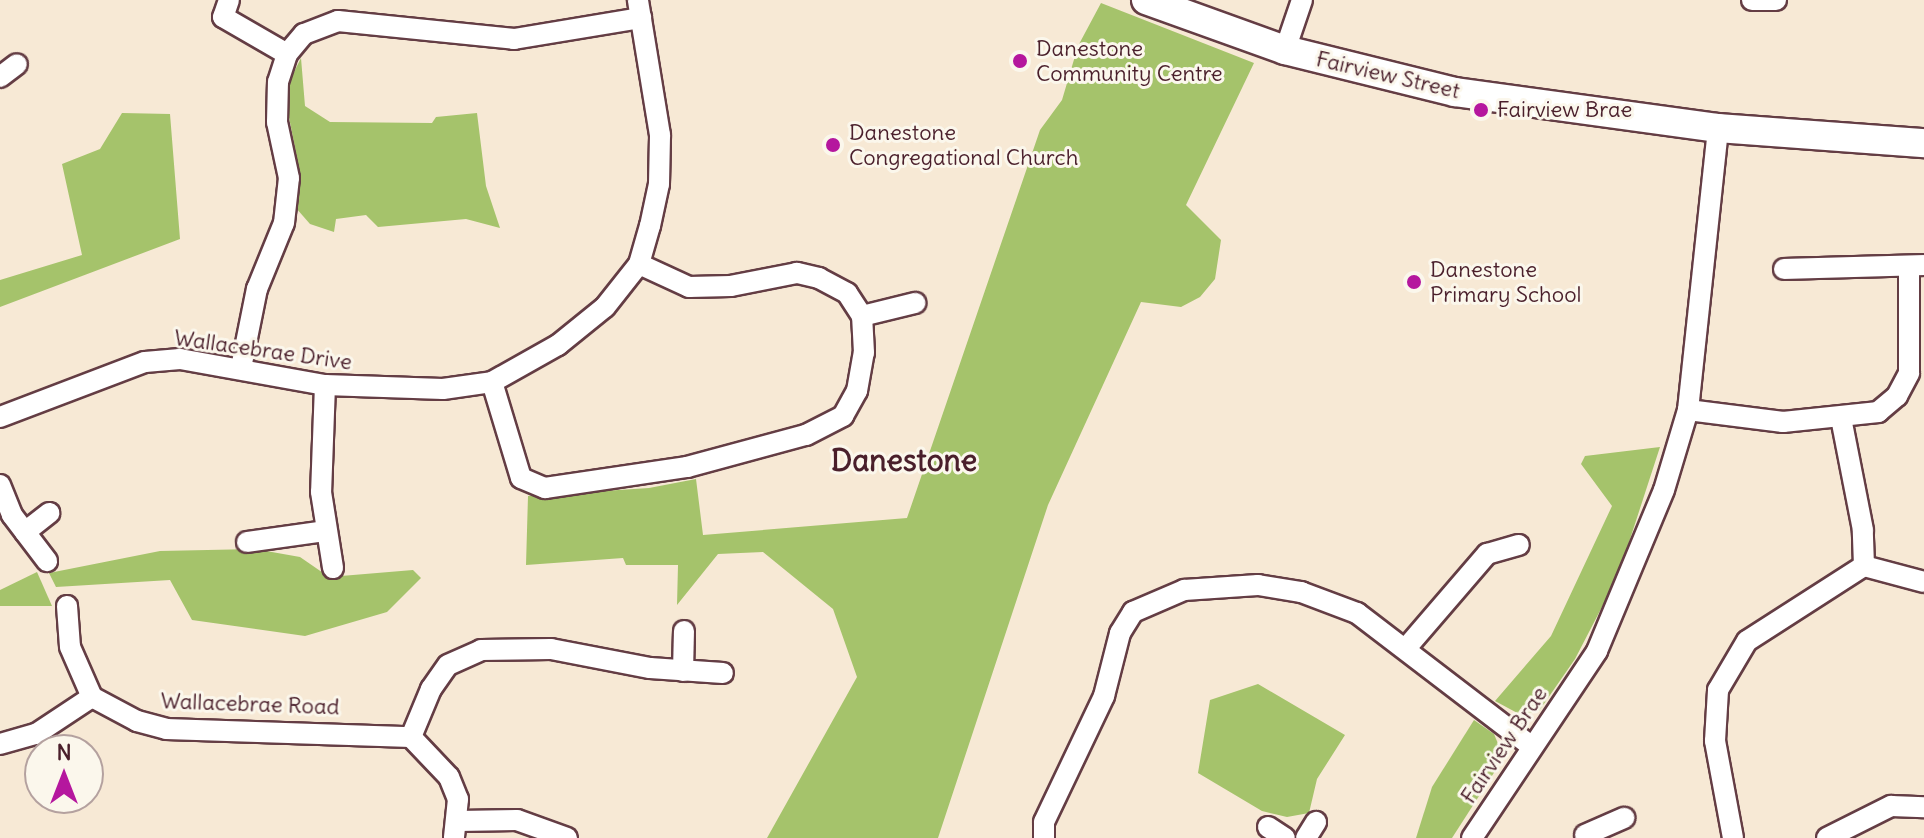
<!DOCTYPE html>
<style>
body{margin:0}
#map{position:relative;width:1924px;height:838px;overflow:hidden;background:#f7e9d5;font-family:Delius,sans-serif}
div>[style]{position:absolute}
.green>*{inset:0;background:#a5c36b}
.roads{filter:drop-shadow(2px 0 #643d44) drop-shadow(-2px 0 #643d44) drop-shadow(0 2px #643d44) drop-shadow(0 -2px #643d44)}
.street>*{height:20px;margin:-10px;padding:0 10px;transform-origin:10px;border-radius:10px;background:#fff}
.secondary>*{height:28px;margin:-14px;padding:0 14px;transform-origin:14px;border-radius:14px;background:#fff}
.dots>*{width:22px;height:22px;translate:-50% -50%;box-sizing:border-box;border:4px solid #fbf7ec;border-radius:50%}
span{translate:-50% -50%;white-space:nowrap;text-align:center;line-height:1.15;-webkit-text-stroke:6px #fbf7ec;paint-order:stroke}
.poi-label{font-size:22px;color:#4a1f2b}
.left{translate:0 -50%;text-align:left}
.street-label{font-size:22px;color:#4a1f2b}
.district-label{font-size:30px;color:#4a1f2b;font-weight:700}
.north{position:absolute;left:24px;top:734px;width:80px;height:80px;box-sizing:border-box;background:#fbf7ec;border:2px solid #b4a19f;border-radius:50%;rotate:0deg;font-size:22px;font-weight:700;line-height:32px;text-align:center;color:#4a1f2b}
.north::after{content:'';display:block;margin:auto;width:28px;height:36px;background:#b5179e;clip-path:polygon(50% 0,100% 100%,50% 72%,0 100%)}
</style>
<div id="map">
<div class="green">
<div style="clip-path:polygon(1101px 3px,1254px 63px,1186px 205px,1221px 240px,1215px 279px,1200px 297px,1181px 307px,1141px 302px,1048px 505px,938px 838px,767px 838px,857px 677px,833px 609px,763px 552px,718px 554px,677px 605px,678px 565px,626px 565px,623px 558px,526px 565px,528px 496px,649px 488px,696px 479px,703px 535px,907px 518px,1040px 130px,1062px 100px,1078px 46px)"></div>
<div style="clip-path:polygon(301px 58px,305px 106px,330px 122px,432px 123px,436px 117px,477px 113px,486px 186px,500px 228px,466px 219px,378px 227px,366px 215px,336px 219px,334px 232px,310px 224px,296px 208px,297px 158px,284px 92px)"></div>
<div style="clip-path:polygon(122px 113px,170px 114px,180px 239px,0 307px,0 280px,82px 255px,62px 164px,100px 149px)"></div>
<div style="clip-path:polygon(1660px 447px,1618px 576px,1575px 659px,1539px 711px,1521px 715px,1495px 701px,1551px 636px,1612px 506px,1581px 464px,1585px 456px)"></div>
<div style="clip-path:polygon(255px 549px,300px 557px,329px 577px,413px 570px,421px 578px,387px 612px,305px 636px,192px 620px,170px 580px,56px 587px,49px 573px,160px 551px)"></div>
<div style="clip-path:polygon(37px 572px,52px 606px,0 606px,0 590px)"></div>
<div style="clip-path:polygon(1258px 684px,1345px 735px,1317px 779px,1309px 813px,1287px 817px,1262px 811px,1198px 773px,1210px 700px)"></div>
<div style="clip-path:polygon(1474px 720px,1494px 734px,1501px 751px,1497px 768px,1452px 838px,1416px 838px,1432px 787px)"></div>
</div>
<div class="roads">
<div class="street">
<div style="left:229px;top:0;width:18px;rotate:109deg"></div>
<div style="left:223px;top:17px;width:74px;rotate:30deg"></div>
<div style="left:1752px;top:0;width:24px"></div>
<div style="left:1285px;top:50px;width:53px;rotate:-71.2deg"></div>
<div style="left:0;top:77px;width:21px;rotate:-37deg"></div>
<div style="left:1784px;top:269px;width:140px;rotate:-1.6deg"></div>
<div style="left:862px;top:316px;width:55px;rotate:-13.8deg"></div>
<div style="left:241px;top:368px;width:81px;rotate:-78.6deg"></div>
<div style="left:257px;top:289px;width:71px;rotate:-67.8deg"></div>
<div style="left:284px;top:223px;width:45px;rotate:-83.7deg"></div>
<div style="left:289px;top:178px;width:57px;rotate:-102.1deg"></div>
<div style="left:277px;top:122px;width:40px;rotate:-88.6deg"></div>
<div style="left:278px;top:82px;width:29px;rotate:-72deg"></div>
<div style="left:287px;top:54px;width:26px;rotate:-50deg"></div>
<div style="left:304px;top:34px;width:36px;rotate:-21deg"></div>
<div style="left:338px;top:21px;width:177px;rotate:5.8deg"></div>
<div style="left:514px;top:39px;width:129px;rotate:-9.4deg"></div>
<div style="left:492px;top:382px;width:100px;rotate:73.2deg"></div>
<div style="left:521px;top:478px;width:26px;rotate:23deg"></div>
<div style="left:545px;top:488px;width:144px;rotate:-8.4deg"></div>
<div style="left:687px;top:467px;width:123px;rotate:-15.1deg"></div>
<div style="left:806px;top:435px;width:42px;rotate:-27.2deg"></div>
<div style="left:843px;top:416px;width:29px;rotate:-61deg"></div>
<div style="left:857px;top:391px;width:39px;rotate:-80deg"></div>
<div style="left:864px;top:353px;width:37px;rotate:-93deg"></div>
<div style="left:862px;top:316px;width:27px;rotate:-123deg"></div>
<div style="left:847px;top:293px;width:32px;rotate:-152deg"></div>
<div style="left:819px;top:278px;width:23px;rotate:-167deg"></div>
<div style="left:797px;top:273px;width:67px;rotate:168.9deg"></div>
<div style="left:731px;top:286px;width:42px;rotate:178.6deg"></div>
<div style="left:689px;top:287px;width:55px;rotate:-155.3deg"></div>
<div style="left:325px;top:385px;width:107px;rotate:92.1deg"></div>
<div style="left:321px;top:492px;width:77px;rotate:81deg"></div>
<div style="left:1688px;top:410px;width:96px;rotate:7.2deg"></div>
<div style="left:1783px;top:422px;width:96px;rotate:-6deg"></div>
<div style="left:1878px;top:412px;width:25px;rotate:-40deg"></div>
<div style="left:1897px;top:396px;width:26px;rotate:-62deg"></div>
<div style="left:1909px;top:373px;width:107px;rotate:-90deg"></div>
<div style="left:0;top:417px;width:155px;rotate:-20.8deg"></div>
<div style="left:145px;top:362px;width:35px;rotate:-5deg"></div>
<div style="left:180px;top:359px;width:147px;rotate:10.2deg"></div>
<div style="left:325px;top:385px;width:118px;rotate:1.9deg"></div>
<div style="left:443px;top:389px;width:49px;rotate:-8.1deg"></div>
<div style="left:492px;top:382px;width:76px;rotate:-29.3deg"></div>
<div style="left:558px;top:345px;width:60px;rotate:-39deg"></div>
<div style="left:605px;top:307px;width:55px;rotate:-51.7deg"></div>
<div style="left:639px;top:264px;width:40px;rotate:-74deg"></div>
<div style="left:650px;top:226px;width:43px;rotate:-77.9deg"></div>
<div style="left:659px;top:184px;width:49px;rotate:-88.8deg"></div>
<div style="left:660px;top:135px;width:137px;rotate:-99.3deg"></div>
<div style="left:0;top:485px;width:32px;rotate:68deg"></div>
<div style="left:12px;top:515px;width:58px;rotate:52.7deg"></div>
<div style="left:25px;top:532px;width:31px;rotate:-38deg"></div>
<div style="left:247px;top:542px;width:79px;rotate:-8deg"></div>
<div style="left:1864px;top:566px;width:62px;rotate:14.9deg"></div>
<div style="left:67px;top:606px;width:41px;rotate:85.8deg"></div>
<div style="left:70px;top:647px;width:55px;rotate:66.3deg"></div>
<div style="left:92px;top:697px;width:51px;rotate:28.1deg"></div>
<div style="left:137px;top:721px;width:30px;rotate:15deg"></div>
<div style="left:166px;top:729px;width:245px;rotate:1.9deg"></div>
<div style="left:411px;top:737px;width:55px;rotate:46.5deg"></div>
<div style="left:449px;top:777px;width:24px;rotate:68deg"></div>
<div style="left:458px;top:799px;width:39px;rotate:96deg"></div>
<div style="left:1407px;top:647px;width:123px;rotate:-49.3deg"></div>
<div style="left:1487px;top:554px;width:33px;rotate:-16deg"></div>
<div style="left:683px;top:671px;width:40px;rotate:-88.6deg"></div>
<div style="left:411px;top:737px;width:52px;rotate:-67.4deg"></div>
<div style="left:431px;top:689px;width:29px;rotate:-55deg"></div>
<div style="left:448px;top:665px;width:36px;rotate:-24deg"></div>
<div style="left:481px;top:650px;width:70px;rotate:-0.8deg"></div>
<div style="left:551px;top:649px;width:101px;rotate:10.9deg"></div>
<div style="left:650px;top:668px;width:73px;rotate:3.9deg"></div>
<div style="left:0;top:744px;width:37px;rotate:-16deg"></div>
<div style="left:36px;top:734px;width:67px;rotate:-33.5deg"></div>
<div style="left:458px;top:821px;width:59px;rotate:-1deg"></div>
<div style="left:517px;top:820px;width:53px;rotate:19.8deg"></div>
<div style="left:1268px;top:827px;width:20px;rotate:33deg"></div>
<div style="left:1585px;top:835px;width:43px;rotate:-23.6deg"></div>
<div style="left:1044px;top:838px;width:16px;rotate:-90deg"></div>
<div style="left:1044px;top:822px;width:140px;rotate:-64.5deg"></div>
<div style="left:1104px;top:696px;width:65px;rotate:-75.7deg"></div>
<div style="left:1120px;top:633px;width:25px;rotate:-58deg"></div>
<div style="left:1133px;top:612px;width:56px;rotate:-23.3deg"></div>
<div style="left:1184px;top:590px;width:74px;rotate:-3.9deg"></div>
<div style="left:1258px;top:585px;width:44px;rotate:9.2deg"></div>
<div style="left:1301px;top:592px;width:60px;rotate:20.6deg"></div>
<div style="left:1357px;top:613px;width:220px;rotate:37.4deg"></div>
<div style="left:1306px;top:838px;width:19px;rotate:-58deg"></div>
<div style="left:1472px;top:838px;width:225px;rotate:-56.2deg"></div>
<div style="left:1597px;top:651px;width:174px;rotate:-67.4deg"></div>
<div style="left:1664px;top:490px;width:84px;rotate:-73.3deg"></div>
<div style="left:1688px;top:410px;width:284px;rotate:-83.9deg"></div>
<div style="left:1733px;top:838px;width:99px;rotate:-100.5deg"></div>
<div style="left:1715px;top:741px;width:51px;rotate:-86.6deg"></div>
<div style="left:1718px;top:690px;width:57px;rotate:-59.4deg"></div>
<div style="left:1747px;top:641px;width:139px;rotate:-32.7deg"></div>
<div style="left:1864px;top:566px;width:36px;rotate:-92deg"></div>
<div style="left:1863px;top:530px;width:114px;rotate:-101.1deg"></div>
<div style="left:1827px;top:838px;width:72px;rotate:-26.6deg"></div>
<div style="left:1891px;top:806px;width:33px;rotate:2deg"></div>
</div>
<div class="secondary">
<div style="left:1146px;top:0;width:148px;rotate:19.8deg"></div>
<div style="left:1285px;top:50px;width:175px;rotate:13.9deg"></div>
<div style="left:1455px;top:92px;width:265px;rotate:7.8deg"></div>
<div style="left:1718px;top:128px;width:207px;rotate:4.2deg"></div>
</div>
</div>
<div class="dots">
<div style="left:1020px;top:61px;background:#b5179e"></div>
<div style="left:1481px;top:110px;background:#b5179e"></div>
<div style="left:833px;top:145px;background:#b5179e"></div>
<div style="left:1414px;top:282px;background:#b5179e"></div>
</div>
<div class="poi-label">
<span class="left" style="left:1036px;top:61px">Danestone<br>Community Centre</span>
<span class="left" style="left:1497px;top:110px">Fairview Brae</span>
<span class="left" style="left:849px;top:145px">Danestone<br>Congregational Church</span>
<span class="left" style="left:1430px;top:282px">Danestone<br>Primary School</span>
</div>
<div class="street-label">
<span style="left:1388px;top:75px;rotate:13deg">Fairview Street</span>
<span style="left:263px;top:350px;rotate:8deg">Wallacebrae Drive</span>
<span style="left:250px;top:704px;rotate:2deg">Wallacebrae Road</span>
<span style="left:1504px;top:745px;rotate:-56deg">Fairview Brae</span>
</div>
<div class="district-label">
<span style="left:904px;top:460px">Danestone</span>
</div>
<div class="north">N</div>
</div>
